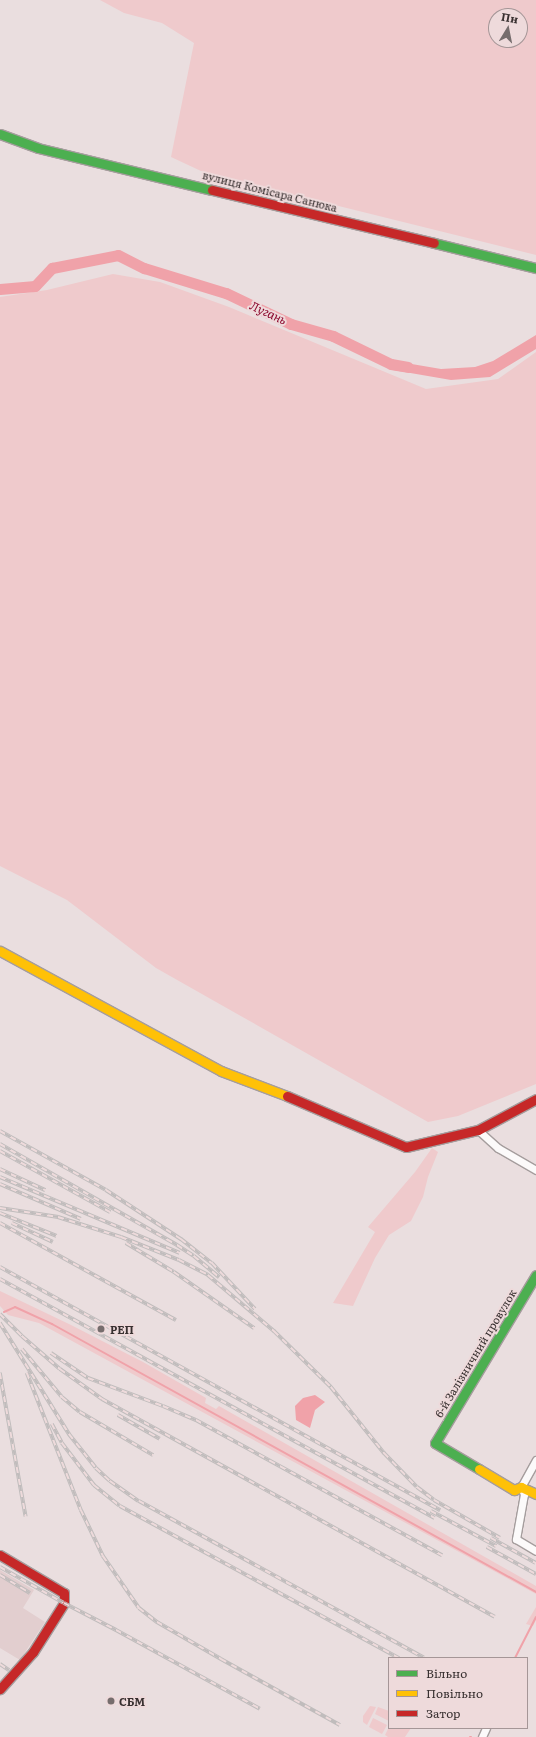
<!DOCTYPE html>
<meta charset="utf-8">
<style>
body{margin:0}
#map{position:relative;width:536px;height:1737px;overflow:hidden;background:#eadedf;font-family:Literata,serif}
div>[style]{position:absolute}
.built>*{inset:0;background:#e2cecf}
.green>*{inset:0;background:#efcacc}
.water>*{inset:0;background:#f0a2a9}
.stream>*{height:2px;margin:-1px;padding:0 1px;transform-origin:1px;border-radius:1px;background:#f0a2a9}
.river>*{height:11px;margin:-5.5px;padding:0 5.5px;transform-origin:5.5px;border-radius:5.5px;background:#f0a2a9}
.roads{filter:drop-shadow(1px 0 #a59d9d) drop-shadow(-1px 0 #a59d9d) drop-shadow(0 1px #a59d9d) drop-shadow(0 -1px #a59d9d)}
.street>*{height:7px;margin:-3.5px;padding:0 3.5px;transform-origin:3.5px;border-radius:3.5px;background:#fcfafa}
.fast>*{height:9px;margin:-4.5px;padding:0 4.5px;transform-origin:4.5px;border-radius:4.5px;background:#4caf50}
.slow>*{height:9px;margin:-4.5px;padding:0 4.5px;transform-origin:4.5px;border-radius:4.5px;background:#ffc107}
.jam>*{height:9px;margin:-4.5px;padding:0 4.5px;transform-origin:4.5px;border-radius:4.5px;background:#c62828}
.rail>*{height:3.5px;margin-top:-1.75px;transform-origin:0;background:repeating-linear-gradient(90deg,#eedadb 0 6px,#c0bcbc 0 12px);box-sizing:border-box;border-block:1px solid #c0bcbc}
.dots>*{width:11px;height:11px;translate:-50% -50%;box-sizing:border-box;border:2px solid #eedadb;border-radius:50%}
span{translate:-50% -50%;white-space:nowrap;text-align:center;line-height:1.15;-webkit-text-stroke:4px #eedadb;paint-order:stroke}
.street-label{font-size:11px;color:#383030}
.poi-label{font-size:11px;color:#383030;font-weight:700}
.left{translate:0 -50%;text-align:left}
.water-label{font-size:12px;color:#8a062c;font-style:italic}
.legend{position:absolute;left:388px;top:1657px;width:140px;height:72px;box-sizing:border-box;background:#eedadb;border:1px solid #a59697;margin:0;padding:5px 7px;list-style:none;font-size:12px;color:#383030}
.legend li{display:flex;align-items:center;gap:8px;height:20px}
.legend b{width:20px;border:1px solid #a59697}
.north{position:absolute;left:488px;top:8px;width:40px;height:40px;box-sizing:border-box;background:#eedadb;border:1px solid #a59697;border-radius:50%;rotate:10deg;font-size:11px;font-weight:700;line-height:16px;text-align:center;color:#383030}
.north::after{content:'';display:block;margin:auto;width:14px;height:18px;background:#766d6d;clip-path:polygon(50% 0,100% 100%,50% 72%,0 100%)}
</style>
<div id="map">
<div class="built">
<div style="clip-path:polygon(0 1570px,34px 1590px,23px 1608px,45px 1622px,20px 1660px,0 1648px)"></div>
</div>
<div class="green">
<div style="clip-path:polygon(evenodd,100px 0,536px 0,536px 255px,242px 182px,201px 171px,171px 157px,194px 43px,162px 23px,124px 13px,100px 0,496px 16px,520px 16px,520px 40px,496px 40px,496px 16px)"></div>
<div style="clip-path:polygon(113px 274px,160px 282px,229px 307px,426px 389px,498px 379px,536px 352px,536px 1084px,458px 1116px,428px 1122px,156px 968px,67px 900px,0 866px,0 297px,47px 290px)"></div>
<div style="clip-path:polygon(432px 1148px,438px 1152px,428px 1177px,423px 1197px,411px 1221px,389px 1235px,375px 1258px,353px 1306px,333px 1303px,375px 1232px,368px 1227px,415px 1172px)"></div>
<div style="clip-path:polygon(0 1291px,71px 1325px,143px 1362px,206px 1398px,205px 1403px,216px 1409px,219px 1406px,536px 1586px,536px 1594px,39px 1323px,8px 1315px,0 1306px)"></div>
<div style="clip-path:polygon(536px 1607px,536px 1620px,533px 1626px,526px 1624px)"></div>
<div style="clip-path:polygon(370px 1706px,376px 1707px,367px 1725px,363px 1722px,363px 1716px)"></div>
<div style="clip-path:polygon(378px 1707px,389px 1711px,389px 1721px,375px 1714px)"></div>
<div style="clip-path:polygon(373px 1718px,387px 1725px,382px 1734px,369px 1727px)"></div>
<div style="clip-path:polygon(389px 1727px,389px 1728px,411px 1728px,405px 1737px,388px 1737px,385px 1735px)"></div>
</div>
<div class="water">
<div style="clip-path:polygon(536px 335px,536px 349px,490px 377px,451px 380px,393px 370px,394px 361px,441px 369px,475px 367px,493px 361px)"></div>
<div style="clip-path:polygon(315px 1395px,325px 1402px,315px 1410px,310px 1428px,296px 1420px,295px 1406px,303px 1398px)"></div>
</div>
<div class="stream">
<div style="left:4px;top:1312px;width:12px;rotate:-24deg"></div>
<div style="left:15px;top:1307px;width:41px;rotate:24.7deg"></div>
<div style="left:52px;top:1324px;width:553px;rotate:28.97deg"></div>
<div style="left:515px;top:1658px;width:46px;rotate:-62.9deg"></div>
<div style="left:470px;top:1737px;width:1px"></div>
</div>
<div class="river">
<div style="left:0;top:289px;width:35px;rotate:-5deg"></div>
<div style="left:35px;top:286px;width:25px;rotate:-47deg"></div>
<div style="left:52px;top:268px;width:67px;rotate:-11.1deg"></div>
<div style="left:118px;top:255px;width:29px;rotate:27deg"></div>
<div style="left:144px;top:268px;width:86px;rotate:17deg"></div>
<div style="left:226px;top:293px;width:72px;rotate:25.5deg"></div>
<div style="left:291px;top:324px;width:44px;rotate:15.9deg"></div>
<div style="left:333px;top:336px;width:64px;rotate:25.8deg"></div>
<div style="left:391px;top:364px;width:17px;rotate:10deg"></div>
</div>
<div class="roads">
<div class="street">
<div style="left:478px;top:1130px;width:27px;rotate:42deg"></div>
<div style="left:498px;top:1148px;width:44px;rotate:30.1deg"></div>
<div style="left:536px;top:1460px;width:31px;rotate:119deg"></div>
<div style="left:521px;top:1487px;width:8px;rotate:67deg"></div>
<div style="left:524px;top:1494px;width:46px;rotate:100.1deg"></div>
<div style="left:516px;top:1539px;width:23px;rotate:31deg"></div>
<div style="left:482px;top:1737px;width:10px;rotate:-66deg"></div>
</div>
<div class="fast">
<div style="left:0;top:134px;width:40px;rotate:20.2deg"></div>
<div style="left:38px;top:148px;width:179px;rotate:13.6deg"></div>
<div style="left:434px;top:243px;width:105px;rotate:13.8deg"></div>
<div style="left:479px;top:1469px;width:51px;rotate:-149.4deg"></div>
<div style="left:435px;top:1443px;width:196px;rotate:-59deg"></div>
</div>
<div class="slow">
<div style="left:0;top:951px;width:251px;rotate:28.5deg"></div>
<div style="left:221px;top:1071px;width:71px;rotate:20.7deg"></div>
<div style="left:479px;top:1469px;width:41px;rotate:31deg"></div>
<div style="left:514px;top:1490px;width:8px;rotate:-23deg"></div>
<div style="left:521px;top:1487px;width:17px;rotate:25deg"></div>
</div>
<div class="jam">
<div style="left:212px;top:190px;width:228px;rotate:13.4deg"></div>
<div style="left:287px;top:1096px;width:129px;rotate:23.2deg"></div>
<div style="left:406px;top:1147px;width:74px;rotate:-13.3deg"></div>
<div style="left:478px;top:1130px;width:66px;rotate:-28.1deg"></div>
<div style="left:0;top:1555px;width:74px;rotate:30.7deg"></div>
<div style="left:64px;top:1593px;width:10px;rotate:90deg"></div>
<div style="left:64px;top:1603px;width:58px;rotate:122.3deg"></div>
<div style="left:33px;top:1652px;width:50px;rotate:131.7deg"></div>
</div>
</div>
<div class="rail">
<div style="left:0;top:1131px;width:121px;rotate:29.1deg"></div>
<div style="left:106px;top:1190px;width:90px;rotate:33.2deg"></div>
<div style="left:181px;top:1239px;width:39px;rotate:38deg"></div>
<div style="left:212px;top:1263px;width:63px;rotate:46.9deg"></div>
<div style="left:0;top:1144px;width:204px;rotate:29.7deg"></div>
<div style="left:177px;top:1245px;width:20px;rotate:33deg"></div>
<div style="left:194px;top:1256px;width:33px;rotate:40deg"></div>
<div style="left:0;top:1151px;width:126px;rotate:29deg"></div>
<div style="left:0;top:1169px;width:50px;rotate:25deg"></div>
<div style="left:0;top:1177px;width:195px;rotate:22.9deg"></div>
<div style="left:0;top:1184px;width:88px;rotate:23.4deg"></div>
<div style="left:0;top:1208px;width:59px;rotate:8.8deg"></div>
<div style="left:58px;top:1217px;width:66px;rotate:17.6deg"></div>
<div style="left:121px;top:1237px;width:62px;rotate:21.6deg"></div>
<div style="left:179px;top:1260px;width:33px;rotate:27deg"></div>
<div style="left:208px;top:1275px;width:87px;rotate:40.3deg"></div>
<div style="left:274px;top:1331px;width:80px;rotate:44.5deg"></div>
<div style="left:331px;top:1387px;width:85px;rotate:51.2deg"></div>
<div style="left:384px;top:1453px;width:47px;rotate:45.9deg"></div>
<div style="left:417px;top:1487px;width:21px;rotate:37deg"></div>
<div style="left:434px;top:1500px;width:76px;rotate:29.9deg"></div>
<div style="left:0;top:1213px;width:61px;rotate:22deg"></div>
<div style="left:0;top:1223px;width:201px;rotate:28.9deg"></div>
<div style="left:12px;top:1223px;width:45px;rotate:24.9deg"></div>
<div style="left:126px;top:1243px;width:56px;rotate:31.1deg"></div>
<div style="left:174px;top:1272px;width:98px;rotate:35deg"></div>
<div style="left:0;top:1267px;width:503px;rotate:28.91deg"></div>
<div style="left:0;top:1279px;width:496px;rotate:28.8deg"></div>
<div style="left:0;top:1314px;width:31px;rotate:45deg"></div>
<div style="left:22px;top:1336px;width:50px;rotate:41deg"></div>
<div style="left:60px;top:1369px;width:52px;rotate:35.5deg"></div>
<div style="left:102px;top:1399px;width:449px;rotate:29deg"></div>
<div style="left:0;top:1323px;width:131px;rotate:58.1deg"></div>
<div style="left:69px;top:1434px;width:43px;rotate:51.5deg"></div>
<div style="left:96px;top:1468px;width:19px;rotate:43deg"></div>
<div style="left:110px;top:1481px;width:35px;rotate:35deg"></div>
<div style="left:139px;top:1501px;width:325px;rotate:28.8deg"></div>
<div style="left:22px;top:1349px;width:62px;rotate:50.2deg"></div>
<div style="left:62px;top:1397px;width:23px;rotate:40deg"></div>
<div style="left:80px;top:1412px;width:85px;rotate:30.5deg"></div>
<div style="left:51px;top:1353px;width:45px;rotate:34deg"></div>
<div style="left:88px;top:1378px;width:80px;rotate:20.5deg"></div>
<div style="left:163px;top:1406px;width:36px;rotate:23deg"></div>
<div style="left:196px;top:1420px;width:281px;rotate:28.8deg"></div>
<div style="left:0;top:1373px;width:146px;rotate:79.8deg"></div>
<div style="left:27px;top:1373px;width:147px;rotate:68.5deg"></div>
<div style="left:81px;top:1510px;width:51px;rotate:64.4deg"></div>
<div style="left:103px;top:1556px;width:63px;rotate:55.3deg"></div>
<div style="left:139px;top:1608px;width:23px;rotate:38deg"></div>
<div style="left:157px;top:1622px;width:74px;rotate:30deg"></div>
<div style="left:221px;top:1659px;width:136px;rotate:29deg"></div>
<div style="left:118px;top:1415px;width:48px;rotate:29.7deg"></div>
<div style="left:52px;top:1424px;width:21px;rotate:62deg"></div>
<div style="left:62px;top:1443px;width:53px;rotate:52.7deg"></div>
<div style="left:94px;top:1485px;width:33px;rotate:39deg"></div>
<div style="left:120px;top:1506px;width:318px;rotate:28.6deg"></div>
<div style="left:431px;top:1511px;width:74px;rotate:28.3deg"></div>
<div style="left:491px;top:1538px;width:51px;rotate:29.1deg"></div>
<div style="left:487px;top:1547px;width:56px;rotate:28.9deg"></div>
<div style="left:0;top:1567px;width:73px;rotate:29.4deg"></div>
<div style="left:64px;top:1603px;width:59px;rotate:27.4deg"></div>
<div style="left:116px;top:1630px;width:164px;rotate:28.7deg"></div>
<div style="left:0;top:1575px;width:35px;rotate:31deg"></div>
<div style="left:0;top:1664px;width:11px;rotate:34deg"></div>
</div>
<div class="dots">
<div style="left:101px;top:1329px;background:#766d6d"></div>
<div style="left:111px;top:1701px;background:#766d6d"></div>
</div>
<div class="street-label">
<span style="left:270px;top:191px;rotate:14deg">вулиця Комісара Санюка</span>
<span style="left:475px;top:1353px;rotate:-59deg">6-й Залізничний провулок</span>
</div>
<div class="poi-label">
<span class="left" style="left:110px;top:1329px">РЕП</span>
<span class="left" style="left:119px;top:1701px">СБМ</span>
</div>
<div class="water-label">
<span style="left:268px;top:313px;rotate:25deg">Лугань</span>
</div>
<ul class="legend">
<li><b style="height:5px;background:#4caf50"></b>Вільно</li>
<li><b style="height:5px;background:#ffc107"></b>Повільно</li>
<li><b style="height:5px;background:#c62828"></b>Затор</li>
</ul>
<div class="north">Пн</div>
</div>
